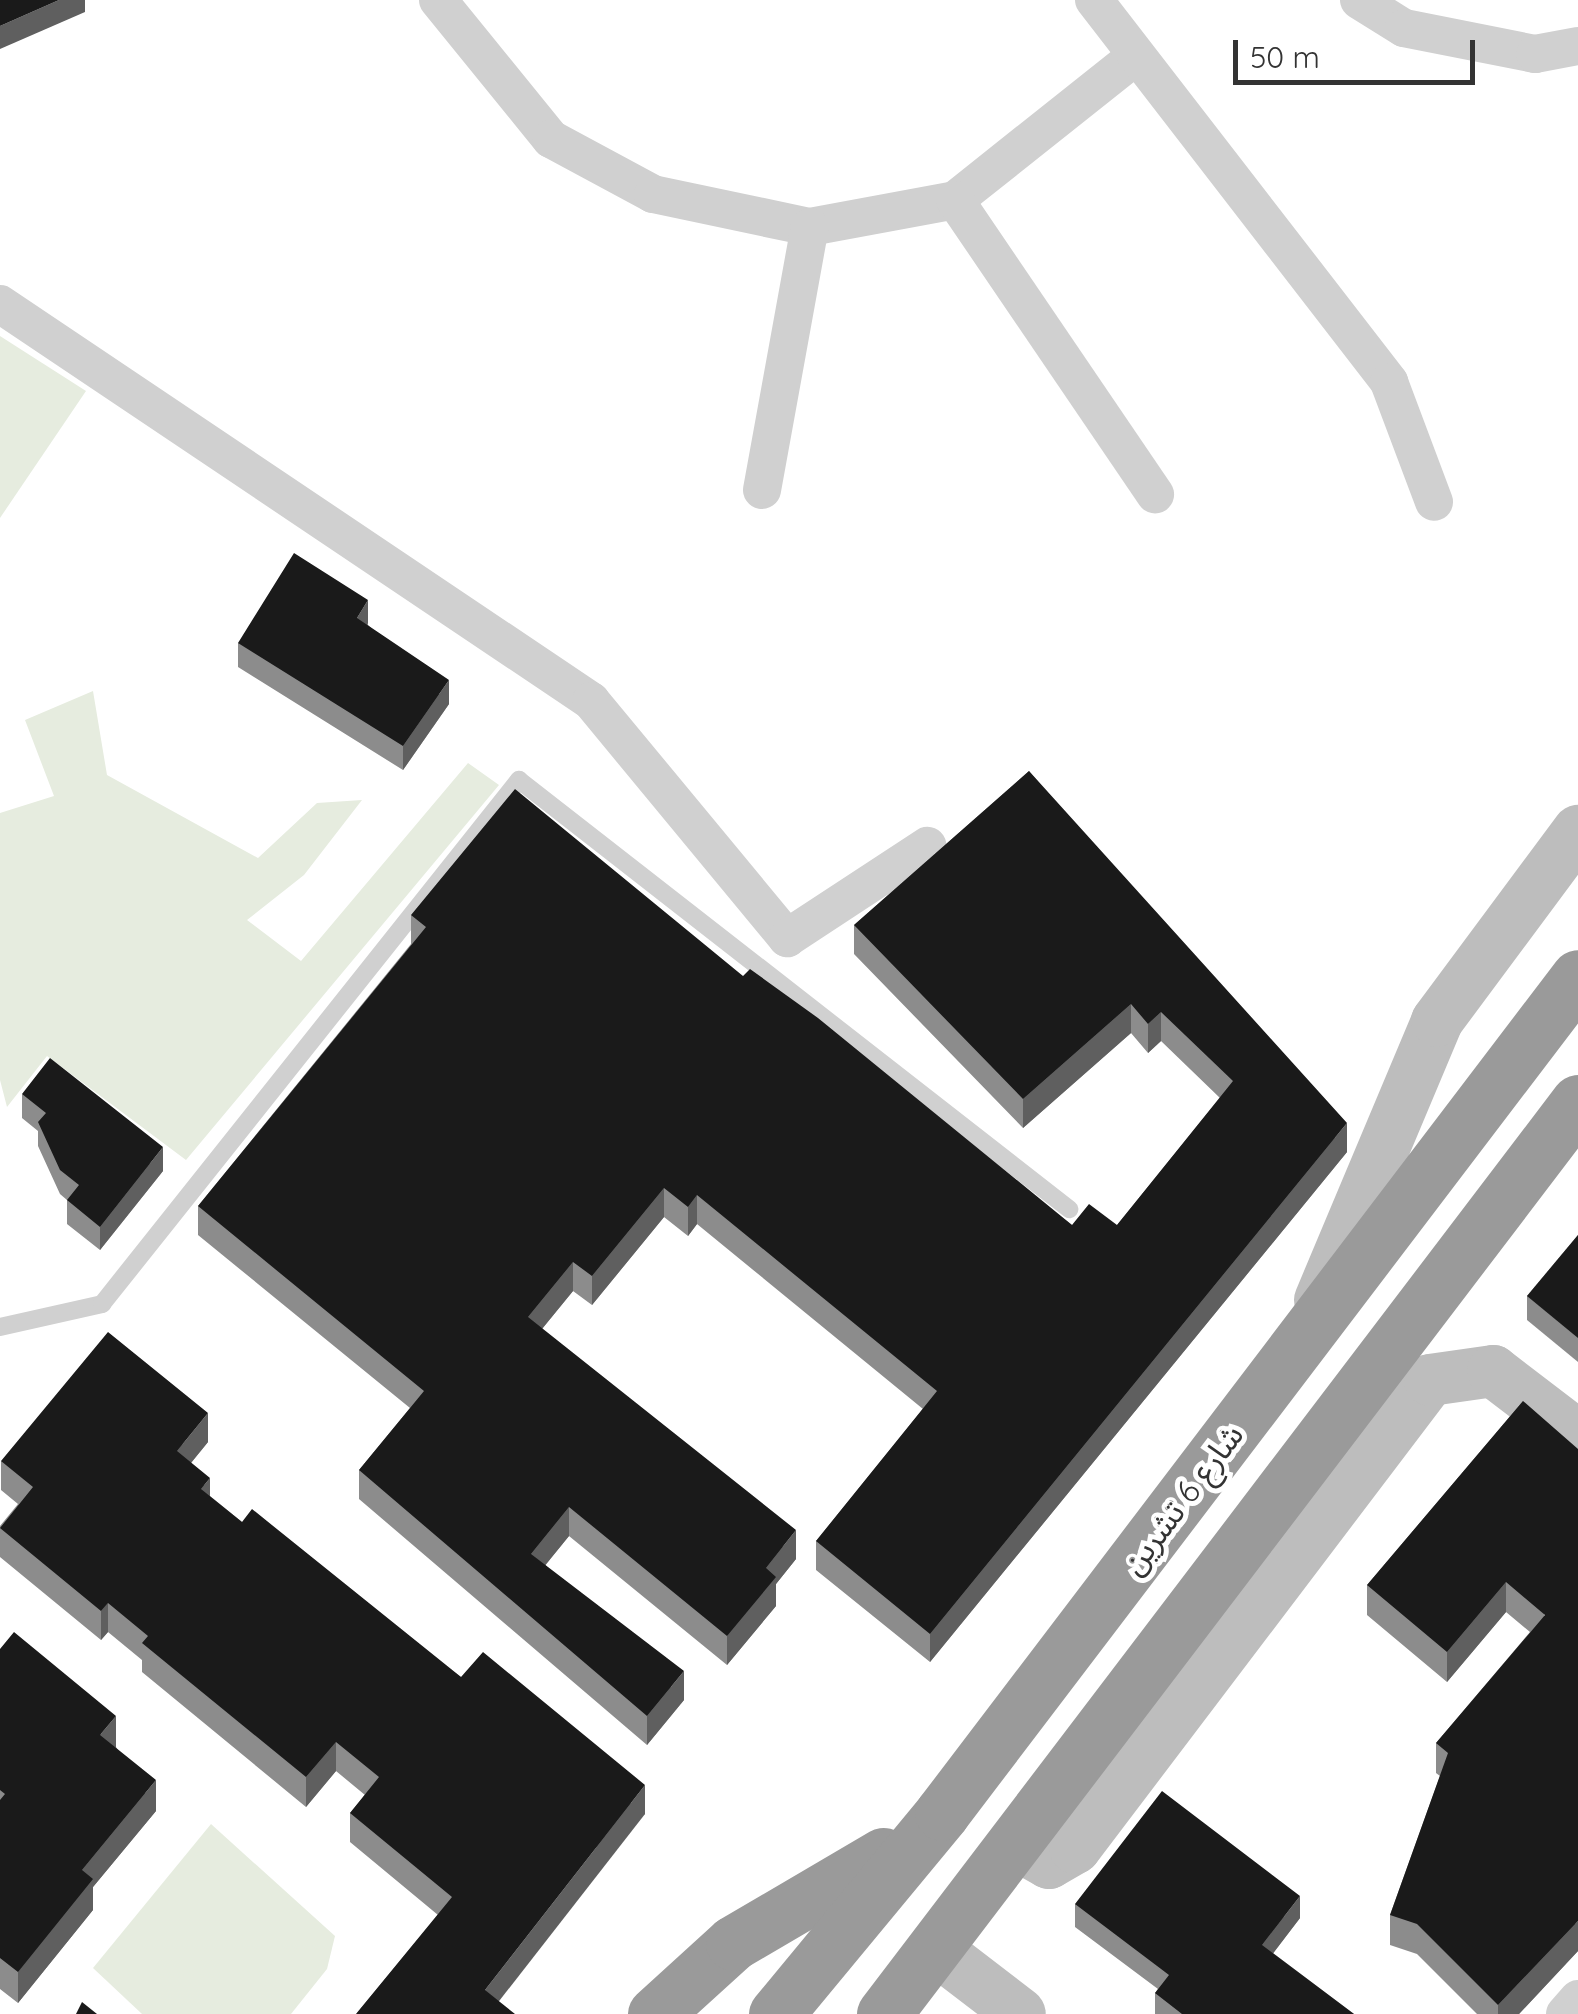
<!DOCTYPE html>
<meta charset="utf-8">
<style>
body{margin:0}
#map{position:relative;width:1578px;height:2014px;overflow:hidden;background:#fff;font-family:Quicksand,"Noto Sans Arabic",sans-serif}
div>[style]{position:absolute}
.green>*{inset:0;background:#e6ecdf}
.lane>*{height:18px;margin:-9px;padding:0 9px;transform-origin:9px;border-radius:9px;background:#d0d0d0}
.street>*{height:38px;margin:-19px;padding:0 19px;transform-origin:19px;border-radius:19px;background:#d0d0d0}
.secondary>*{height:52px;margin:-26px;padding:0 26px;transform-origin:26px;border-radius:26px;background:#bdbdbd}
.highway>*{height:55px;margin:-27.5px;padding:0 27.5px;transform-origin:27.5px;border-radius:27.5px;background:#9a9a9a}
.wall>*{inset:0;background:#8c8c8c}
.shaded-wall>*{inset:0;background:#5f5f5f}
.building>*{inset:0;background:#1a1a1a}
span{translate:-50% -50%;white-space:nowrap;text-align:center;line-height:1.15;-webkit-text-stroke:10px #fff;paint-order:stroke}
.street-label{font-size:32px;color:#333}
.scale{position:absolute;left:1233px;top:40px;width:242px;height:45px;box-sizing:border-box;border:5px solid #333;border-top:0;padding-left:12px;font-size:30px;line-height:35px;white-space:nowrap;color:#333;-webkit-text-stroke:8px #fff;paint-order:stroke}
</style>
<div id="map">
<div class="green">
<div style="clip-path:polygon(0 336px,86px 391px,0 518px)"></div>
<div style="clip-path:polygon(93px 691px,107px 775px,258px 858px,317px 803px,362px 800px,304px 875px,247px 920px,301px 961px,468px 763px,499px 785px,186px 1160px,47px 1056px,7px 1107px,0 1080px,0 813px,54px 796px,25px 720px)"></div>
<div style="clip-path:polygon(211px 1824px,335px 1936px,327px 1969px,291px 2014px,142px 2014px,93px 1968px)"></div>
</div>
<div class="lane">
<div style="left:0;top:1327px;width:105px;rotate:-12.7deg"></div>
<div style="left:102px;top:1304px;width:670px;rotate:-51.49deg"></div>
<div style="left:519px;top:780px;width:698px;rotate:37.95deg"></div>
</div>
<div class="street">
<div style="left:438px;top:0;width:179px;rotate:50.9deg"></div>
<div style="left:551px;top:139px;width:116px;rotate:28.3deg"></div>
<div style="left:653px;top:194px;width:160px;rotate:11.9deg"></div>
<div style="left:810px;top:227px;width:147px;rotate:-10.5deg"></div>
<div style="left:955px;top:200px;width:226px;rotate:-38.5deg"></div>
<div style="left:1094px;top:0;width:483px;rotate:52.3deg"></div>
<div style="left:1389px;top:382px;width:128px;rotate:69.4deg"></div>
<div style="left:1359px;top:0;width:53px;rotate:31.9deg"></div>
<div style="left:1404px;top:28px;width:134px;rotate:11.2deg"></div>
<div style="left:1535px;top:54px;width:44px;rotate:-10.5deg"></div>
<div style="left:955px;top:200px;width:356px;rotate:55.8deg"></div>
<div style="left:0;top:304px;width:712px;rotate:33.89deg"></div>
<div style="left:591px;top:701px;width:308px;rotate:50.4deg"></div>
<div style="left:787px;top:938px;width:168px;rotate:-33.3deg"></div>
<div style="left:762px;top:490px;width:267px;rotate:-79.7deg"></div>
<div style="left:1565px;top:2014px;width:20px;rotate:-49deg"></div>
</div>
<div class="secondary">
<div style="left:1320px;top:1300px;width:303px;rotate:-67.2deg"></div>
<div style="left:1437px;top:1021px;width:237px;rotate:-53.4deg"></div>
<div style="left:1015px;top:1844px;width:39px;rotate:29deg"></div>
<div style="left:1049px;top:1863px;width:30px;rotate:-30deg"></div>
<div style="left:1075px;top:1848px;width:587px;rotate:-52.82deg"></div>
<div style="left:1430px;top:1380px;width:64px;rotate:-8.1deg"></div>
<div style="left:1493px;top:1371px;width:107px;rotate:37.4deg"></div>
<div style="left:938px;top:1951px;width:103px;rotate:37.5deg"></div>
</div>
<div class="highway">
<div style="left:655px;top:2014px;width:105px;rotate:-42.3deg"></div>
<div style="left:733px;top:1943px;width:174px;rotate:-30.4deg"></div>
<div style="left:776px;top:2014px;width:261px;rotate:-50.4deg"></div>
<div style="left:942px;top:1813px;width:1050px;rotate:-52.74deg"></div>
<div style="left:884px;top:2014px;width:1146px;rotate:-52.73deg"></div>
</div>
<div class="wall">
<div style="clip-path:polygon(368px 623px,368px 625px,449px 704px,403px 770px,238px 667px,238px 643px)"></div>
<div style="clip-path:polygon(1029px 771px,1347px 1152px,930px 1662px,816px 1570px,816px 1541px,923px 1409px,697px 1224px,688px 1236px,664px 1217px,592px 1305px,573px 1291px,542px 1329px,796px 1559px,776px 1584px,776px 1606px,727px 1665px,569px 1536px,545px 1565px,684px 1700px,647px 1745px,359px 1499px,359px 1470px,410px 1408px,198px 1235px,198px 1206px,411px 944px,411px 915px,743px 976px,1072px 1225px,1117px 1225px,1220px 1098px,1161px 1041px,1148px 1053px,1131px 1033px,1023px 1128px,854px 954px,854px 925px)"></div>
<div style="clip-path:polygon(22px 1094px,163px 1171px,100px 1250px,67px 1224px,67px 1200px,60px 1194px,38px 1146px,38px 1131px,22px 1118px)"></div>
<div style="clip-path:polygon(1578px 1235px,1578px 1362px,1527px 1320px,1527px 1296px)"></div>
<div style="clip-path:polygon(1523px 1401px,1578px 1951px,1519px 2014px,1477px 2014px,1417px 1954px,1390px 1945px,1390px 1915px,1440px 1776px,1436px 1773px,1436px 1743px,1530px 1632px,1506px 1612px,1447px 1682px,1367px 1615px,1367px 1585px)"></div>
<div style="clip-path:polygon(208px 1442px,191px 1463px,210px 1496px,242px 1522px,461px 1677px,645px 1814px,356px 2014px,438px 1915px,350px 1842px,350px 1813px,365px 1795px,336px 1771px,306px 1807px,142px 1672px,142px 1660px,108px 1632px,101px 1640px,0 1557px,0 1526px,18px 1504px,1px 1490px,1px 1461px)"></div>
<div style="clip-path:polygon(0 1649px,116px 1747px,156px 1811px,93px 1887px,93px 1910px,18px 2003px,0 1989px)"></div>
<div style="clip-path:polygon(1075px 1904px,1300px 1918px,1273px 1953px,1354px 2014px,1155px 2014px,1155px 1993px,1158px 1989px,1075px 1927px)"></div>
</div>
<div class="shaded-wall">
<div style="clip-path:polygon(59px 0,85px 0,85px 12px,0 49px,0 26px)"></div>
<div style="clip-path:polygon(368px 600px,368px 623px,357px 641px,357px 618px)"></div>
<div style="clip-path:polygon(449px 680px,449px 704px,403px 770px,403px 746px)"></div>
<div style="clip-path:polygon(1131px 1004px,1131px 1033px,1023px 1128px,1023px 1099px)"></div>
<div style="clip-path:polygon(1161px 1012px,1161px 1041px,1148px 1053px,1148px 1024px)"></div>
<div style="clip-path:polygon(1347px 1123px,1347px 1152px,930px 1662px,930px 1634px)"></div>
<div style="clip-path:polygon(163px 1147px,163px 1171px,100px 1250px,100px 1227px)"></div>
<div style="clip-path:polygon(664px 1188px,664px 1217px,592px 1305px,592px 1276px)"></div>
<div style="clip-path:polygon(697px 1195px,697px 1224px,688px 1236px,688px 1207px)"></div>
<div style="clip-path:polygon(573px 1262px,573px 1291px,528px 1346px,528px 1317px)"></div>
<div style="clip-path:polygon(208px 1413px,208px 1442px,177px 1480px,177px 1451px)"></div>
<div style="clip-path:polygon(210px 1478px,210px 1508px,201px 1489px)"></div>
<div style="clip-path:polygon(569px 1507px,569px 1536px,531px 1583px,531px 1554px)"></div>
<div style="clip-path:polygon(796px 1530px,796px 1559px,776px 1584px,776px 1606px,727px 1665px,727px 1636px,766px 1568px)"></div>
<div style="clip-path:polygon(1506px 1582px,1506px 1612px,1447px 1682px,1447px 1652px)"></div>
<div style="clip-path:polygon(108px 1603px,108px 1632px,101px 1640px,101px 1611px)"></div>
<div style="clip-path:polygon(684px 1671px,684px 1700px,647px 1745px,647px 1716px)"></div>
<div style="clip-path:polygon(116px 1716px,116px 1747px,100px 1766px,100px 1735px)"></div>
<div style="clip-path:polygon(336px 1742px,336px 1771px,306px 1807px,306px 1777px)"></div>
<div style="clip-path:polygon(156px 1780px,156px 1811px,93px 1887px,93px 1910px,18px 2003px,18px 1972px,82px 1870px)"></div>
<div style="clip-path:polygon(645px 1785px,645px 1814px,489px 2014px,485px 1990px)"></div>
<div style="clip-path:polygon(1300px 1896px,1300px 1918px,1262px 1968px,1262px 1945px)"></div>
<div style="clip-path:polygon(1578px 1921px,1578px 1951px,1519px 2014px,1498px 2014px,1498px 2005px)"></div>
</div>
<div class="building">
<div style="clip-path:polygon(0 0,59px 0,0 26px)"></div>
<div style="clip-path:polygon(294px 553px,368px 600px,357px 618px,449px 680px,403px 746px,238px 643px)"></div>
<div style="clip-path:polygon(1029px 771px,1347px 1123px,930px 1634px,816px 1541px,937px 1391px,697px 1195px,688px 1207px,664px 1188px,592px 1276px,573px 1262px,528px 1317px,796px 1530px,766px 1568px,776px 1577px,727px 1636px,569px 1507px,531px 1554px,684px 1671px,647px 1716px,359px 1470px,424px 1391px,198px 1206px,426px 927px,411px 915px,515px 789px,743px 976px,750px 969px,818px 1018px,1072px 1225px,1089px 1204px,1117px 1225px,1233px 1081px,1161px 1012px,1148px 1024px,1131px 1004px,1023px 1099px,854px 925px)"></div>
<div style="clip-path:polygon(50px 1058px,163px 1147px,100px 1227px,67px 1200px,79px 1185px,60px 1170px,38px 1122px,46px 1113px,22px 1094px)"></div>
<div style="clip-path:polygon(1578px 1235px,1578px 1338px,1527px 1296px)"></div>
<div style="clip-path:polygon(108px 1332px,208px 1413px,177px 1451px,210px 1478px,201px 1489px,242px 1522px,252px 1509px,461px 1677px,483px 1652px,645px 1785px,485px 1990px,515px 2014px,356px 2014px,452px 1897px,350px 1813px,379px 1777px,336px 1742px,306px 1777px,142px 1643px,148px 1636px,108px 1603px,101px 1611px,0 1528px,33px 1487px,1px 1461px)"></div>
<div style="clip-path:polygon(1523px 1401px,1578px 1449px,1578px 1921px,1498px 2005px,1417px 1924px,1390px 1915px,1448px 1753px,1436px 1743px,1545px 1615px,1506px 1582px,1447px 1652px,1367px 1585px)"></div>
<div style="clip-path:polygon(14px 1632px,116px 1716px,100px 1735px,156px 1780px,82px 1870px,93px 1879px,18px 1972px,0 1958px,0 1800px,5px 1794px,0 1790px,0 1649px)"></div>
<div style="clip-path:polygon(1162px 1791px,1300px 1896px,1262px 1945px,1354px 2014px,1182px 2014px,1155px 1993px,1169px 1975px,1075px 1904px)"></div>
<div style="clip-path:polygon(82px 2002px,97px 2014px,76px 2014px)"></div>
</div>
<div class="street-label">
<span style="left:1182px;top:1499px;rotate:-53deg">شارع 6 تشرين</span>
</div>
<div class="scale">50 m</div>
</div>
